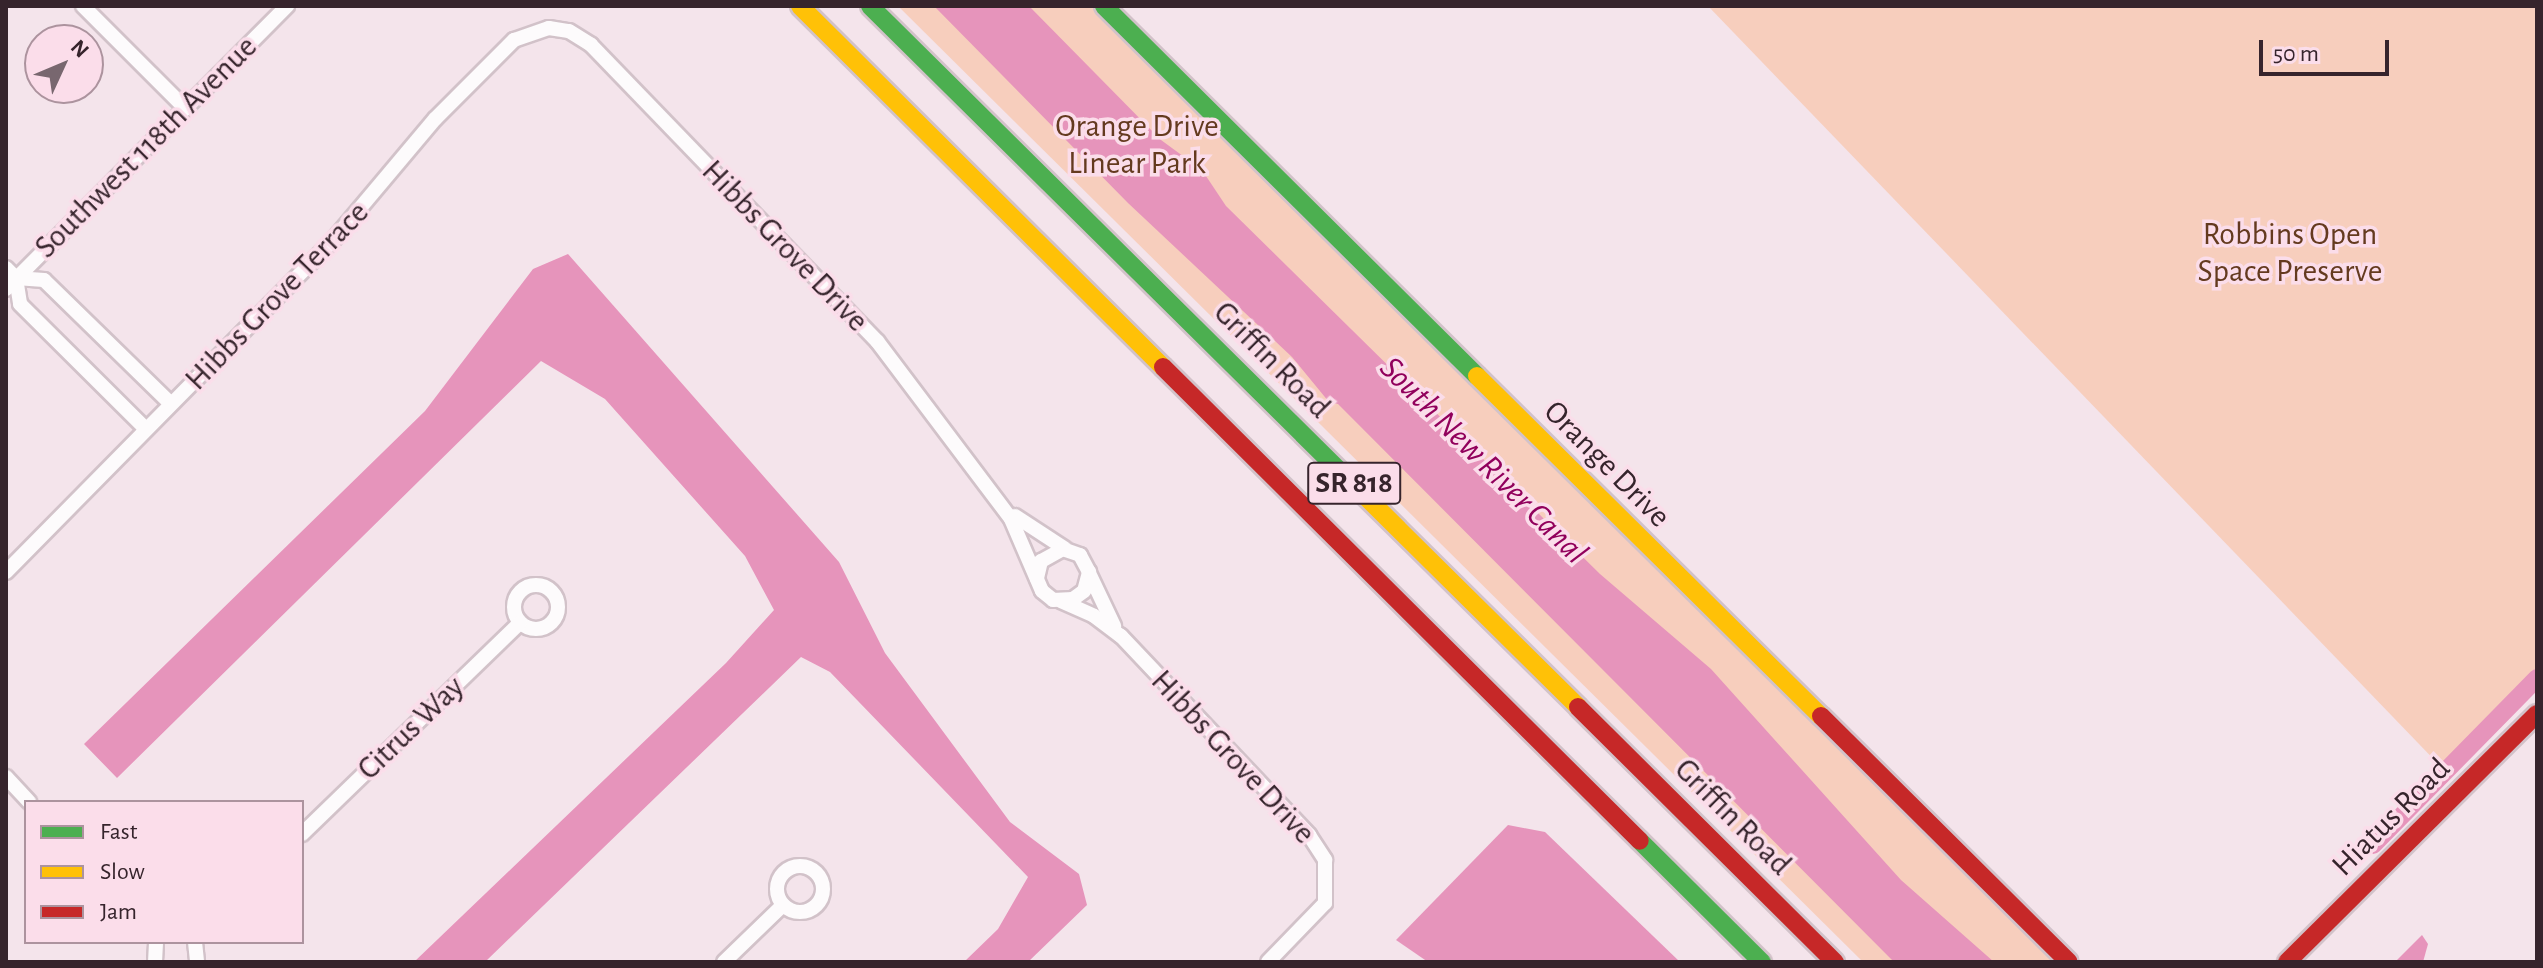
<!DOCTYPE html>
<style>
body{margin:0}
#map{position:relative;width:2543px;height:968px;overflow:hidden;background:#f4e4eb;font-family:"Alegreya Sans",sans-serif}
div>[style]{position:absolute}
.green>*{inset:0;background:#f7cebd}
.water>*{inset:0;background:#e694bb}
.canal>*{height:18px;margin:-9px;padding:0 9px;transform-origin:9px;border-radius:9px;background:#e694bb}
.roads{filter:drop-shadow(2px 0 #d2c2c9) drop-shadow(-2px 0 #d2c2c9) drop-shadow(0 2px #d2c2c9) drop-shadow(0 -2px #d2c2c9)}
.street>*{height:14px;margin:-7px;padding:0 7px;transform-origin:7px;border-radius:7px;background:#fdfbfc}
.street>.ring{margin:-7px;padding:0;box-sizing:content-box;background:none;border:14px solid #fdfbfc;border-radius:50%}
.fast>*{height:18px;margin:-9px;padding:0 9px;transform-origin:9px;border-radius:9px;background:#4caf50}
.slow>*{height:18px;margin:-9px;padding:0 9px;transform-origin:9px;border-radius:9px;background:#ffc107}
.jam>*{height:18px;margin:-9px;padding:0 9px;transform-origin:9px;border-radius:9px;background:#c62828}
span{translate:-50% -50%;white-space:nowrap;text-align:center;line-height:1.15;-webkit-text-stroke:7px #fbddea;paint-order:stroke}
.shield-label span{padding:2px 6px;background:#fbddea;border:2px solid;border-radius:6px;-webkit-text-stroke-width:0}
.shield-label{font-size:30px;color:#36242c;font-weight:700}
.park-label{font-size:32px;color:#643a1f}
.street-label{font-size:32px;color:#36242c}
.water-label{font-size:34px;color:#91005c;font-style:italic}
.frame{position:absolute;inset:0;border:8px solid #36242c;pointer-events:none}
.legend{position:absolute;left:24px;top:800px;width:280px;height:144px;box-sizing:border-box;background:#fbddea;border:2px solid #ac939e;margin:0;padding:10px 14px;list-style:none;font-size:24px;color:#36242c}
.legend li{display:flex;align-items:center;gap:16px;height:40px}
.legend b{width:40px;border:2px solid #ac939e}
.north{position:absolute;left:24px;top:24px;width:80px;height:80px;box-sizing:border-box;background:#fbddea;border:2px solid #ac939e;border-radius:50%;rotate:46deg;font-size:22px;font-weight:700;line-height:32px;text-align:center;color:#36242c}
.north::after{content:'';display:block;margin:auto;width:28px;height:36px;background:#78676f;clip-path:polygon(50% 0,100% 100%,50% 72%,0 100%)}
.scale{position:absolute;left:2259px;top:40px;width:130px;height:36px;box-sizing:border-box;border:4px solid #36242c;border-top:0;padding-left:10px;font-size:24px;line-height:28px;white-space:nowrap;color:#36242c;-webkit-text-stroke:6px #fbddea;paint-order:stroke}
</style>
<div id="map">
<div class="green">
<div style="clip-path:polygon(898px 6px,1093px 6px,2056px 962px,1863px 962px)"></div>
<div style="clip-path:polygon(1708px 6px,2537px 6px,2537px 677px,2445px 771px)"></div>
</div>
<div class="water">
<div style="clip-path:polygon(934px 6px,1029px 6px,1161px 140px,1202px 170px,1226px 206px,1600px 574px,1711px 669px,1901px 880px,1994px 962px,1894px 962px,1338px 404px,1329px 402px,1292px 357px,1128px 203px)"></div>
<div style="clip-path:polygon(568px 254px,839px 562px,885px 653px,1010px 822px,1079px 874px,1087px 905px,1028px 962px,964px 962px,998px 929px,1028px 877px,830px 672px,801px 657px,485px 962px,414px 962px,726px 663px,774px 610px,745px 556px,605px 399px,541px 361px,117px 778px,84px 744px,425px 411px,533px 269px)"></div>
<div style="clip-path:polygon(1508px 825px,1545px 832px,1680px 962px,1428px 962px,1396px 940px)"></div>
<div style="clip-path:polygon(2422px 935px,2428px 944px,2423px 962px,2395px 962px)"></div>
</div>
<div class="canal">
<div style="left:2373px;top:845px;width:234px;rotate:-45.5deg"></div>
</div>
<div class="roads">
<div class="street">
<div style="left:83px;top:6px;width:143px;rotate:45deg"></div>
<div style="left:6px;top:268px;width:14px;rotate:45deg"></div>
<div style="left:16px;top:278px;width:26px;rotate:81deg"></div>
<div style="left:20px;top:304px;width:177px;rotate:44.8deg"></div>
<div style="left:16px;top:278px;width:28px;rotate:4deg"></div>
<div style="left:44px;top:280px;width:177px;rotate:44.3deg"></div>
<div style="left:6px;top:289px;width:399px;rotate:-45.2deg"></div>
<div style="left:1015px;top:516px;width:59px;rotate:33.1deg"></div>
<div style="left:6px;top:572px;width:469px;rotate:-45.4deg"></div>
<div style="left:335px;top:238px;width:155px;rotate:-50deg"></div>
<div style="left:435px;top:119px;width:112px;rotate:-45deg"></div>
<div style="left:514px;top:40px;width:37px;rotate:-19deg"></div>
<div style="left:549px;top:28px;width:20px;rotate:9deg"></div>
<div style="left:569px;top:31px;width:26px;rotate:32deg"></div>
<div style="left:591px;top:45px;width:412px;rotate:46deg"></div>
<div style="left:877px;top:341px;width:223px;rotate:53deg"></div>
<div style="left:1011px;top:519px;width:78px;rotate:66.7deg"></div>
<div style="left:1042px;top:591px;width:14px;rotate:39deg"></div>
<div style="left:1053px;top:600px;width:20px;rotate:-3deg"></div>
<div style="left:1073px;top:599px;width:14px;rotate:-36deg"></div>
<div style="left:1084px;top:591px;width:20px;rotate:-75deg"></div>
<div style="left:1089px;top:572px;width:19px;rotate:-118deg"></div>
<div style="left:1080px;top:555px;width:18px;rotate:-161deg"></div>
<div style="left:1063px;top:549px;width:25px;rotate:151deg"></div>
<div style="left:1041px;top:561px;width:18px;rotate:103deg"></div>
<div style="left:1089px;top:573px;width:59px;rotate:64.7deg"></div>
<div class="ring" style="left:514px;top:585px;width:30px;height:30px"></div>
<div style="left:1061px;top:601px;width:36px;rotate:24deg"></div>
<div style="left:1094px;top:616px;width:34px;rotate:37deg"></div>
<div style="left:1121px;top:636px;width:274px;rotate:46.6deg"></div>
<div style="left:1309px;top:835px;width:30px;rotate:57deg"></div>
<div style="left:1325px;top:860px;width:43px;rotate:90deg"></div>
<div style="left:1325px;top:903px;width:82px;rotate:134deg"></div>
<div style="left:6px;top:777px;width:34px;rotate:47deg"></div>
<div style="left:302px;top:834px;width:303px;rotate:-44.1deg"></div>
<div class="ring" style="left:777px;top:866px;width:32px;height:32px"></div>
<div style="left:195px;top:942px;width:20px;rotate:84deg"></div>
<div style="left:155px;top:962px;width:20px;rotate:-87deg"></div>
<div style="left:724px;top:962px;width:82px;rotate:-44deg"></div>
</div>
<div class="fast">
<div style="left:870px;top:6px;width:689px;rotate:44.71deg"></div>
<div style="left:1104px;top:6px;width:525px;rotate:44.77deg"></div>
<div style="left:1640px;top:841px;width:172px;rotate:44.8deg"></div>
</div>
<div class="slow">
<div style="left:800px;top:6px;width:512px;rotate:44.84deg"></div>
<div style="left:1477px;top:376px;width:484px;rotate:44.7deg"></div>
<div style="left:1360px;top:491px;width:307px;rotate:44.7deg"></div>
</div>
<div class="jam">
<div style="left:1163px;top:367px;width:672px;rotate:44.82deg"></div>
<div style="left:1578px;top:707px;width:362px;rotate:44.8deg"></div>
<div style="left:1821px;top:716px;width:349px;rotate:44.8deg"></div>
<div style="left:2287px;top:962px;width:352px;rotate:-44.8deg"></div>
</div>
</div>
<div class="shield-label">
<span style="left:1354px;top:483px">SR 818</span>
</div>
<div class="park-label">
<span style="left:1137px;top:145px">Orange Drive<br>Linear Park</span>
<span style="left:2290px;top:253px">Robbins Open<br>Space Preserve</span>
</div>
<div class="street-label">
<span style="left:146px;top:147px;rotate:-45deg">Southwest 118th Avenue</span>
<span style="left:785px;top:246px;rotate:46deg">Hibbs Grove Drive</span>
<span style="left:277px;top:296px;rotate:-46deg">Hibbs Grove Terrace</span>
<span style="left:1272px;top:360px;rotate:45deg">Griffin Road</span>
<span style="left:1607px;top:464px;rotate:45deg">Orange Drive</span>
<span style="left:411px;top:728px;rotate:-44deg">Citrus Way</span>
<span style="left:1233px;top:757px;rotate:47deg">Hibbs Grove Drive</span>
<span style="left:1733px;top:817px;rotate:45deg">Griffin Road</span>
<span style="left:2391px;top:817px;rotate:-45deg">Hiatus Road</span>
</div>
<div class="water-label">
<span style="left:1483px;top:461px;rotate:45deg">South New River Canal</span>
</div>
<div class="frame"></div>
<ul class="legend">
<li><b style="height:10px;background:#4caf50"></b>Fast</li>
<li><b style="height:10px;background:#ffc107"></b>Slow</li>
<li><b style="height:10px;background:#c62828"></b>Jam</li>
</ul>
<div class="north">N</div>
<div class="scale">50 m</div>
</div>
